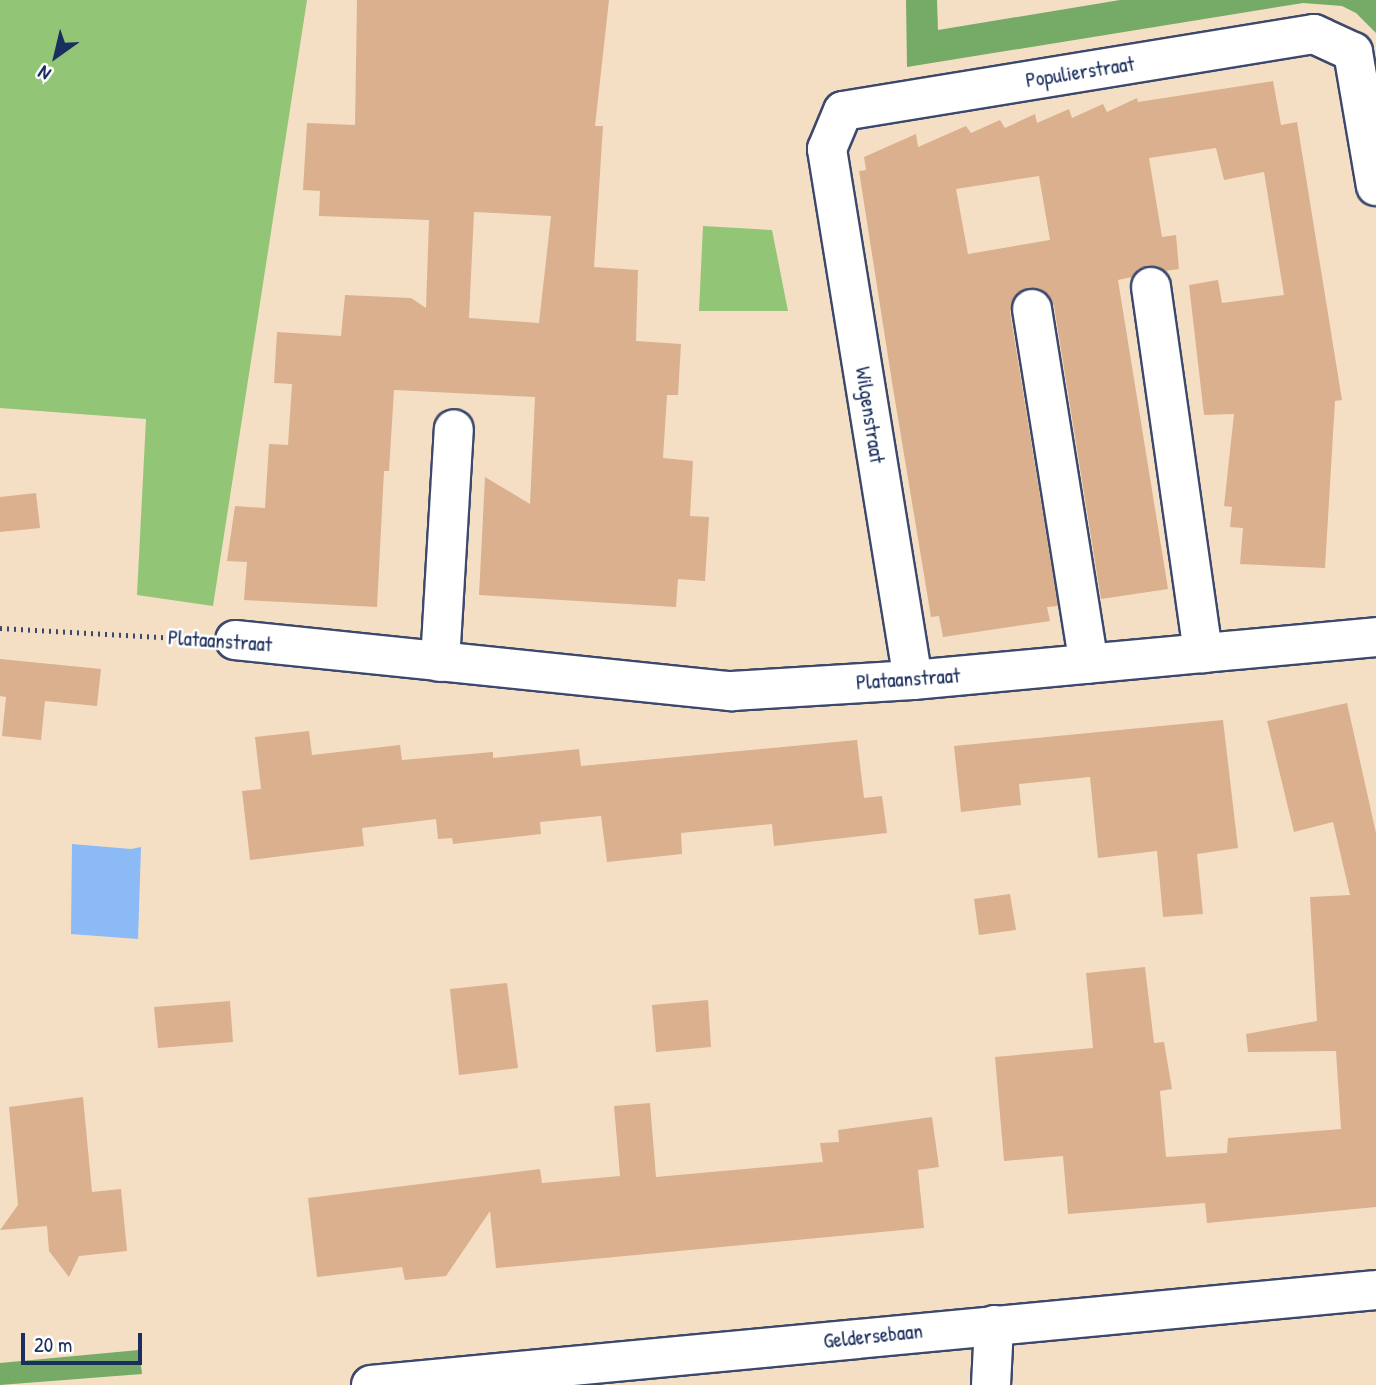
<!DOCTYPE html>
<style>
body{margin:0}
#map{position:relative;width:1376px;height:1385px;overflow:hidden;background:#f4dfc4;font-family:"Patrick Hand",sans-serif}
div>[style]{position:absolute}
.green>*{inset:0;background:#92c576}
.forest>*{inset:0;background:#75aa67}
.water>*{inset:0;background:#8bbaf6}
.building>*{inset:0;background:#dab08f}
.path>*{height:4.5px;margin-top:-2.25px;transform-origin:0;background:repeating-linear-gradient(90deg,#3c496d 0 2px,transparent 0 7px)}
.roads{filter:drop-shadow(2px 0 #3c496d) drop-shadow(-2px 0 #3c496d) drop-shadow(0 2px #3c496d) drop-shadow(0 -2px #3c496d)}
.minor>*{height:38px;margin:-19px;padding:0 19px;transform-origin:19px;border-radius:19px;background:#fff}
span{translate:-50% -50%;white-space:nowrap;text-align:center;line-height:1.15;-webkit-text-stroke:5px #fff;paint-order:stroke}
.street-label{font-size:21px;color:#1b2f5e}
.north{position:absolute;left:21px;top:21px;width:70px;height:70px;-webkit-text-stroke:5px #fff;paint-order:stroke;rotate:214deg;font-size:19px;font-weight:700;line-height:28px;text-align:center;color:#1b2f5e}
.north::after{content:'';display:block;margin:auto;width:24px;height:32px;background:#1b2f5e;clip-path:polygon(50% 0,100% 100%,50% 72%,0 100%)}
.scale{position:absolute;left:21px;top:1333px;width:121px;height:32px;box-sizing:border-box;border:4px solid #1b2f5e;border-top:0;padding-left:9px;font-size:21px;line-height:24px;white-space:nowrap;color:#1b2f5e;-webkit-text-stroke:5px #fff;paint-order:stroke}
</style>
<div id="map">
<div class="green">
<div style="clip-path:polygon(0 0,307px 0,213px 606px,137px 595px,146px 419px,0 408px)"></div>
<div style="clip-path:polygon(703px 226px,772px 230px,788px 311px,699px 311px)"></div>
</div>
<div class="forest">
<div style="clip-path:polygon(906px 0,937px 0,938px 30px,1120px 0,1376px 0,1376px 33px,1356px 13px,1342px 6px,1303px 3px,907px 67px)"></div>
<div style="clip-path:polygon(139px 1350px,142px 1374px,0 1385px,0 1363px)"></div>
</div>
<div class="water">
<div style="clip-path:polygon(72px 844px,131px 849px,141px 847px,138px 939px,71px 934px)"></div>
</div>
<div class="building">
<div style="clip-path:polygon(evenodd,357px 0,609px 0,595px 126px,603px 126px,594px 267px,638px 270px,636px 341px,681px 344px,678px 395px,667px 395px,663px 458px,693px 461px,690px 516px,709px 517px,705px 581px,678px 579px,676px 607px,479px 595px,485px 477px,530px 504px,535px 397px,394px 390px,389px 471px,384px 471px,377px 607px,244px 600px,247px 562px,227px 561px,235px 506px,265px 508px,269px 444px,288px 445px,292px 384px,274px 383px,277px 332px,341px 336px,345px 295px,411px 298px,426px 308px,429px 220px,319px 216px,320px 191px,303px 190px,307px 123px,355px 125px,357px 0,474px 212px,551px 216px,539px 323px,469px 318px,474px 212px)"></div>
<div style="clip-path:polygon(evenodd,1273px 81px,1281px 125px,1297px 122px,1342px 400px,1335px 401px,1325px 568px,1240px 564px,1243px 528px,1230px 527px,1232px 507px,1224px 506px,1234px 414px,1204px 415px,1189px 285px,1218px 280px,1222px 303px,1284px 295px,1264px 172px,1224px 180px,1216px 148px,1149px 158px,1162px 237px,1176px 235px,1179px 269px,1165px 271px,1147px 266px,1138px 269px,1132px 277px,1118px 280px,1168px 589px,1101px 599px,1054px 306px,1049px 296px,1040px 289px,1028px 288px,1018px 293px,1012px 301px,1010px 312px,1058px 606px,1047px 607px,1050px 621px,943px 637px,939px 616px,931px 617px,892px 382px,859px 171px,866px 170px,864px 157px,916px 134px,918px 147px,966px 126px,971px 133px,1000px 120px,1005px 128px,1035px 114px,1037px 123px,1069px 109px,1072px 118px,1103px 104px,1107px 112px,1137px 98px,1138px 102px,1273px 81px,1039px 176px,1050px 240px,968px 254px,956px 189px,1039px 176px)"></div>
<div style="clip-path:polygon(36px 493px,40px 528px,0 532px,0 497px)"></div>
<div style="clip-path:polygon(0 659px,101px 669px,97px 706px,45px 701px,41px 740px,2px 736px,6px 697px,0 696px)"></div>
<div style="clip-path:polygon(1347px 703px,1376px 833px,1376px 1207px,1207px 1223px,1205px 1203px,1068px 1214px,1063px 1156px,1004px 1161px,995px 1057px,1093px 1048px,1086px 973px,1145px 967px,1154px 1043px,1164px 1042px,1172px 1089px,1160px 1091px,1166px 1157px,1227px 1153px,1228px 1138px,1341px 1129px,1336px 1051px,1248px 1052px,1246px 1034px,1317px 1021px,1310px 897px,1350px 895px,1333px 822px,1294px 832px,1267px 721px)"></div>
<div style="clip-path:polygon(1223px 720px,1238px 848px,1197px 854px,1203px 914px,1163px 917px,1157px 851px,1098px 858px,1090px 777px,1019px 784px,1021px 805px,961px 812px,954px 746px)"></div>
<div style="clip-path:polygon(309px 731px,312px 755px,400px 745px,402px 760px,493px 752px,493px 758px,579px 749px,581px 766px,857px 740px,864px 798px,882px 796px,887px 833px,774px 846px,772px 824px,681px 833px,682px 854px,607px 862px,601px 816px,540px 822px,541px 834px,453px 844px,452px 838px,438px 839px,436px 819px,362px 828px,364px 846px,250px 860px,242px 791px,261px 789px,255px 737px)"></div>
<div style="clip-path:polygon(1010px 894px,1016px 930px,979px 935px,974px 899px)"></div>
<div style="clip-path:polygon(507px 983px,518px 1068px,459px 1075px,450px 989px)"></div>
<div style="clip-path:polygon(708px 1000px,711px 1047px,656px 1052px,652px 1005px)"></div>
<div style="clip-path:polygon(230px 1001px,233px 1042px,158px 1048px,154px 1007px)"></div>
<div style="clip-path:polygon(83px 1097px,92px 1192px,121px 1189px,127px 1251px,79px 1256px,69px 1277px,49px 1251px,47px 1226px,0 1230px,18px 1205px,9px 1107px)"></div>
<div style="clip-path:polygon(650px 1103px,656px 1177px,823px 1162px,820px 1143px,839px 1142px,838px 1130px,932px 1117px,939px 1167px,918px 1170px,924px 1228px,496px 1268px,490px 1211px,446px 1276px,405px 1280px,402px 1267px,317px 1277px,308px 1198px,540px 1169px,542px 1183px,620px 1176px,614px 1106px)"></div>
</div>
<div class="path">
<div style="left:0;top:628px;width:196px;rotate:3.2deg"></div>
</div>
<div class="roads">
<div class="minor">
<div style="left:1151px;top:287px;width:370px;rotate:81.9deg"></div>
<div style="left:1032px;top:309px;width:359px;rotate:80.9deg"></div>
<div style="left:235px;top:640px;width:500px;rotate:5.9deg"></div>
<div style="left:732px;top:691px;width:181px;rotate:-3.5deg"></div>
<div style="left:913px;top:680px;width:465px;rotate:-5.3deg"></div>
<div style="left:440px;top:662px;width:233px;rotate:-86.6deg"></div>
<div style="left:913px;top:680px;width:538px;rotate:-99.2deg"></div>
<div style="left:827px;top:149px;width:41px;rotate:-67.2deg"></div>
<div style="left:843px;top:111px;width:477px;rotate:-9.3deg"></div>
<div style="left:1314px;top:34px;width:43px;rotate:24.8deg"></div>
<div style="left:1353px;top:52px;width:136px;rotate:80.3deg"></div>
<div style="left:371px;top:1385px;width:1009px;rotate:-5.4deg"></div>
<div style="left:991px;top:1385px;width:60px;rotate:-87.1deg"></div>
</div>
</div>
<div class="street-label">
<span style="left:1080px;top:72px;rotate:-9deg">Populierstraat</span>
<span style="left:870px;top:415px;rotate:81deg">Wilgenstraat</span>
<span style="left:220px;top:641px;rotate:4deg">Plataanstraat</span>
<span style="left:908px;top:679px;rotate:-4deg">Plataanstraat</span>
<span style="left:873px;top:1336px;rotate:-6deg">Geldersebaan</span>
</div>
<div class="north">N</div>
<div class="scale">20 m</div>
</div>
